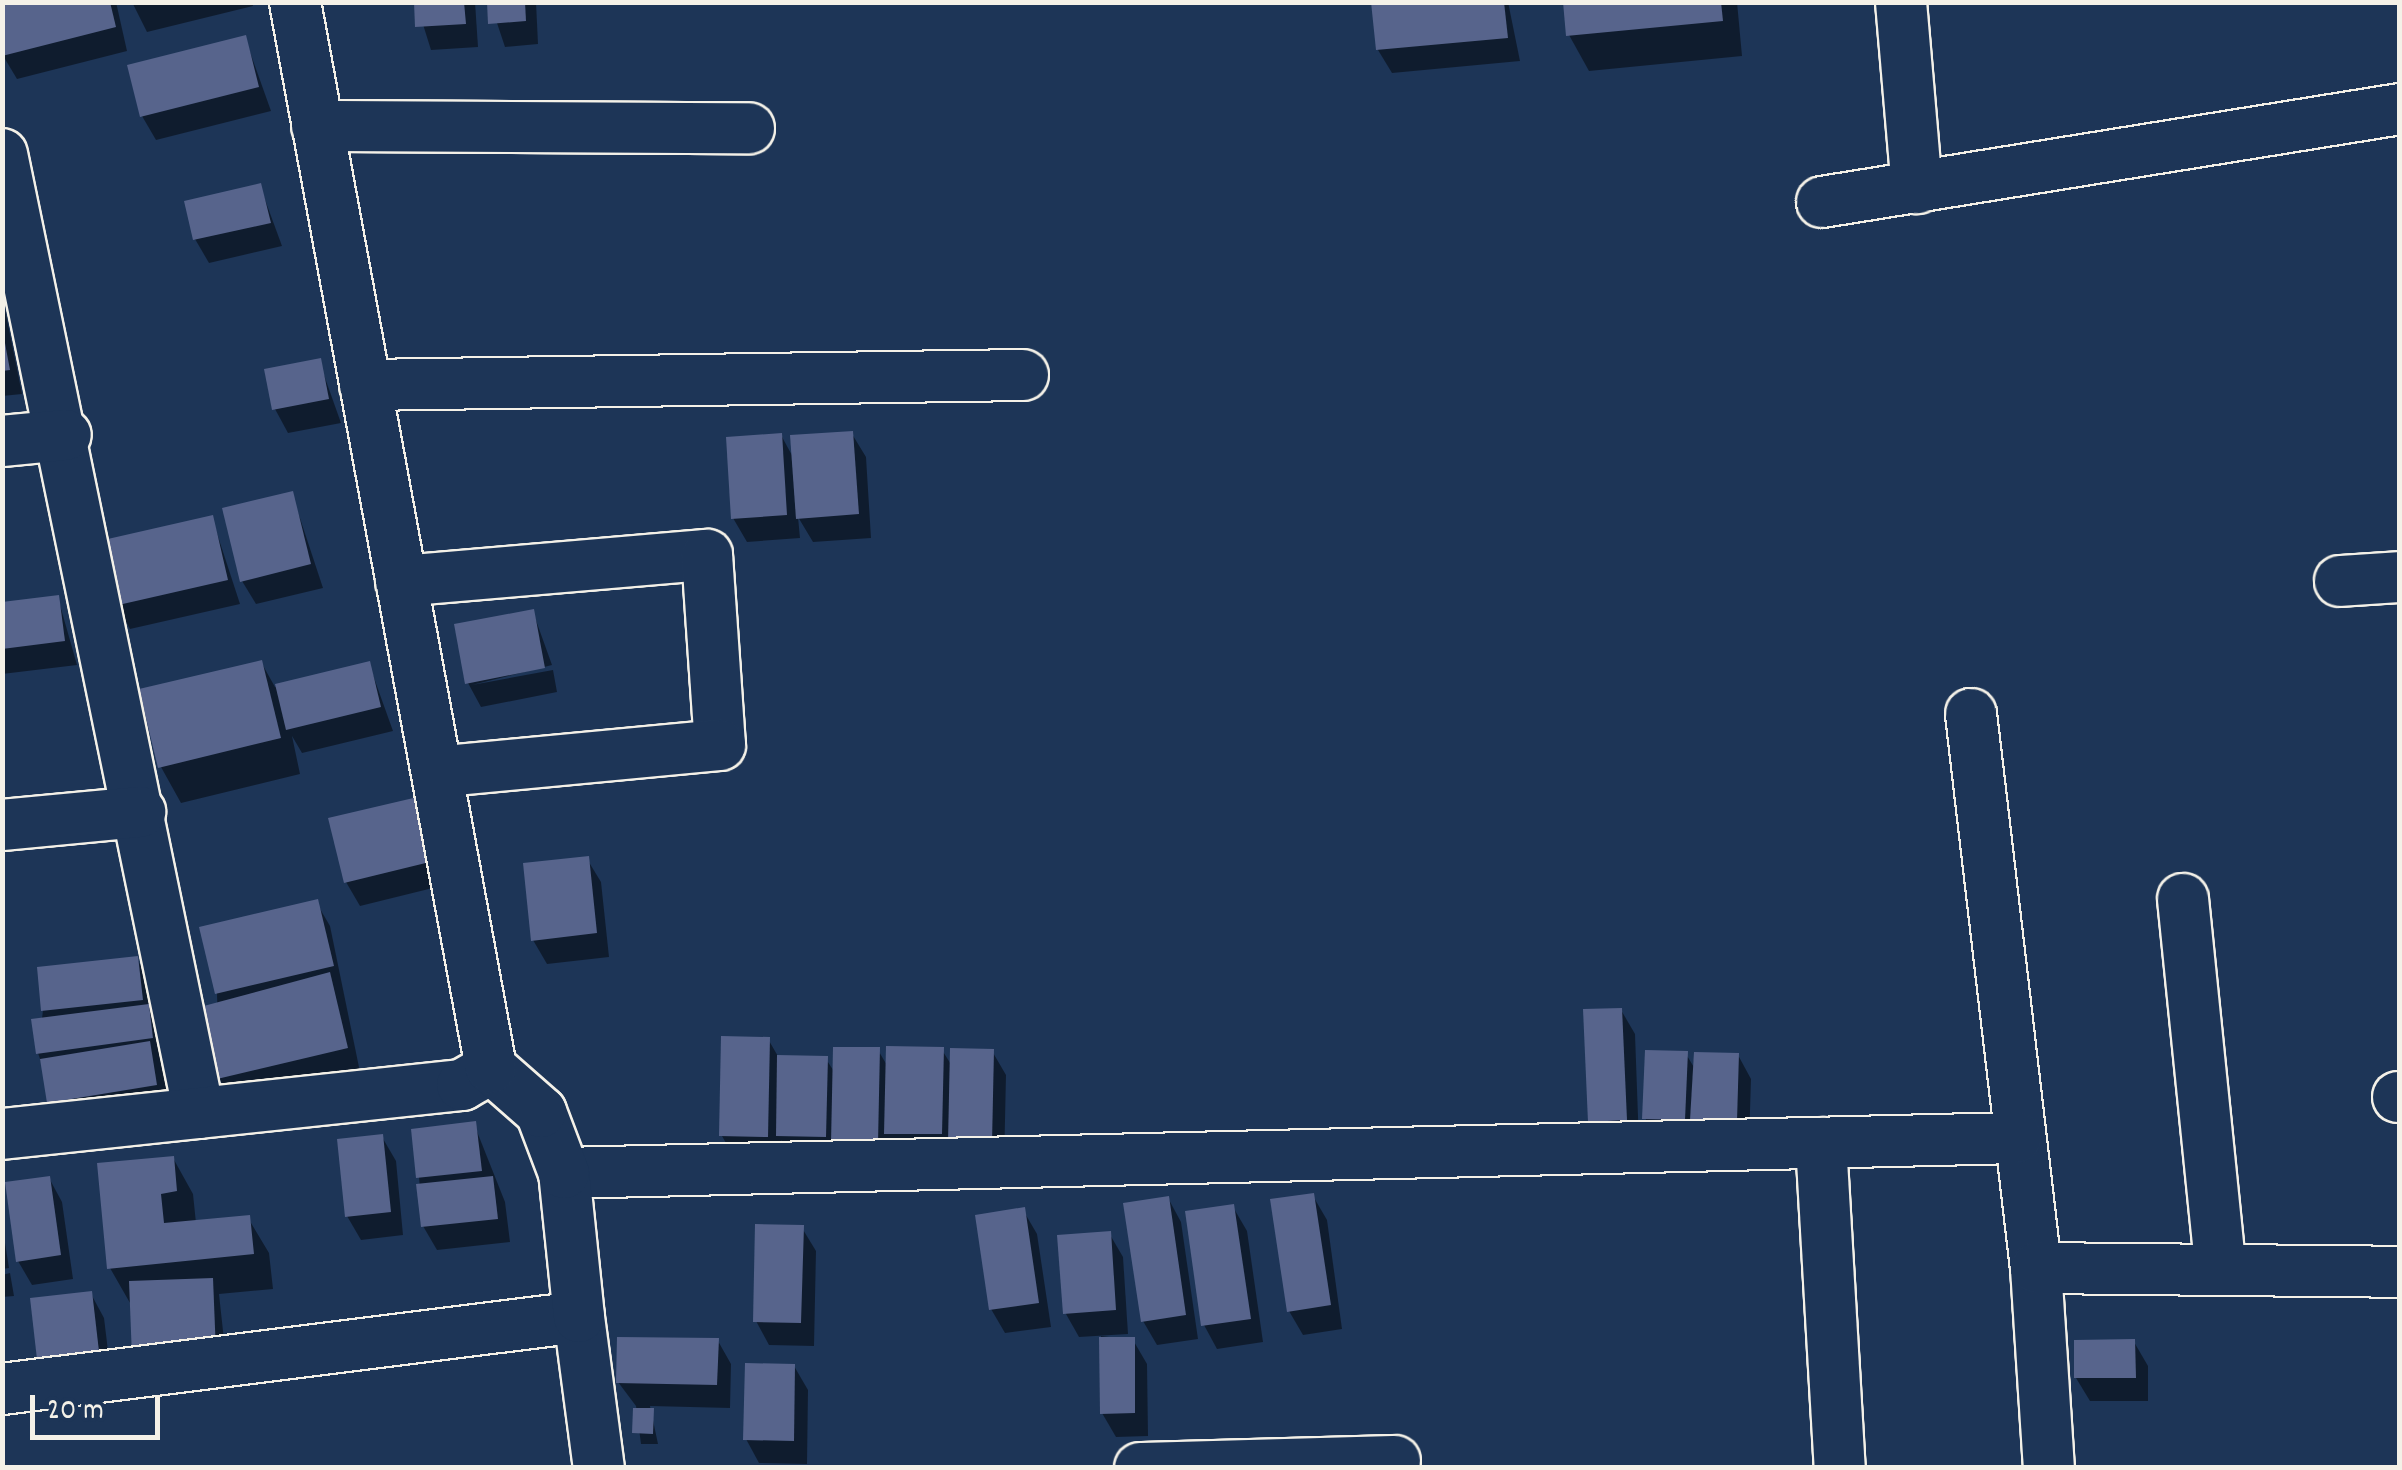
<!DOCTYPE html>
<style>
body{margin:0}
#map{position:relative;width:2402px;height:1470px;overflow:hidden;background:#1d3557;font-family:Dekko,sans-serif}
div>[style]{position:absolute}
.shadow>*{inset:0;background:#0007}
.building>*{inset:0;background:#57648c}
.roads{filter:drop-shadow(2px 0 #f4f1e8) drop-shadow(-2px 0 #f4f1e8) drop-shadow(0 2px #f4f1e8) drop-shadow(0 -2px #f4f1e8)}
.minor>*{height:50px;margin:-25px;padding:0 25px;transform-origin:25px;border-radius:25px;background:#1d3557}
span{translate:-50% -50%;white-space:nowrap;text-align:center;line-height:1.15;-webkit-text-stroke:8px #1d3557;paint-order:stroke}
.frame{position:absolute;inset:0;border:5px solid #f4f1e8;pointer-events:none}
.scale{position:absolute;left:30px;top:1395px;width:130px;height:45px;box-sizing:border-box;border:5px solid #f4f1e8;border-top:0;padding-left:12px;font-size:30px;line-height:35px;white-space:nowrap;color:#f4f1e8;-webkit-text-stroke:8px #1d3557;paint-order:stroke}
</style>
<div id="map">
<div class="shadow">
<div style="clip-path:polygon(2px 2px,116px 2px,127px 51px,17px 79px,2px 54px)"></div>
<div style="clip-path:polygon(132px 2px,252px 2px,253px 6px,147px 32px)"></div>
<div style="clip-path:polygon(416px 2px,475px 2px,478px 47px,431px 50px)"></div>
<div style="clip-path:polygon(490px 2px,536px 2px,538px 44px,505px 47px)"></div>
<div style="clip-path:polygon(1383px 2px,1508px 2px,1520px 61px,1392px 73px,1378px 50px)"></div>
<div style="clip-path:polygon(1566px 2px,1737px 2px,1742px 56px,1589px 71px,1569px 35px)"></div>
<div style="clip-path:polygon(245px 38px,271px 111px,156px 140px,142px 116px)"></div>
<div style="clip-path:polygon(260px 186px,282px 246px,209px 263px,195px 239px)"></div>
<div style="clip-path:polygon(2px 295px,22px 394px,2px 396px)"></div>
<div style="clip-path:polygon(319px 361px,341px 423px,288px 433px,275px 409px)"></div>
<div style="clip-path:polygon(852px 434px,866px 457px,871px 538px,813px 542px,798px 517px,800px 538px,747px 542px,733px 518px,781px 435px,794px 459px)"></div>
<div style="clip-path:polygon(292px 494px,323px 588px,256px 604px,242px 581px)"></div>
<div style="clip-path:polygon(212px 518px,240px 604px,130px 629px,117px 605px)"></div>
<div style="clip-path:polygon(58px 598px,77px 665px,2px 674px,2px 604px)"></div>
<div style="clip-path:polygon(533px 612px,552px 665px,472px 685px,553px 670px,557px 692px,481px 707px,468px 683px)"></div>
<div style="clip-path:polygon(261px 662px,275px 687px,369px 664px,393px 731px,302px 753px,292px 736px,300px 774px,181px 803px,161px 767px)"></div>
<div style="clip-path:polygon(421px 799px,449px 884px,360px 906px,346px 882px)"></div>
<div style="clip-path:polygon(587px 859px,601px 882px,609px 957px,547px 964px,533px 940px)"></div>
<div style="clip-path:polygon(316px 902px,330px 926px,360px 1072px,233px 1102px,219px 1078px,217px 993px)"></div>
<div style="clip-path:polygon(137px 959px,151px 983px,169px 1108px,63px 1126px,38px 1053px,43px 1010px)"></div>
<div style="clip-path:polygon(1621px 1010px,1635px 1034px,1639px 1144px,1604px 1145px,1590px 1121px)"></div>
<div style="clip-path:polygon(768px 1039px,779px 1058px,826px 1059px,835px 1073px,878px 1050px,888px 1067px,942px 1050px,952px 1066px,992px 1051px,1006px 1075px,1004px 1166px,792px 1160px,781px 1140px,780px 1160px,735px 1159px,722px 1136px)"></div>
<div style="clip-path:polygon(1686px 1054px,1695px 1069px,1738px 1055px,1751px 1079px,1749px 1144px,1658px 1142px,1645px 1118px)"></div>
<div style="clip-path:polygon(474px 1124px,505px 1202px,510px 1242px,437px 1250px,423px 1226px,419px 1177px)"></div>
<div style="clip-path:polygon(382px 1137px,396px 1161px,403px 1235px,361px 1240px,347px 1216px)"></div>
<div style="clip-path:polygon(173px 1158px,193px 1194px,196px 1223px,248px 1218px,269px 1253px,273px 1289px,219px 1294px,228px 1377px,130px 1303px,110px 1268px)"></div>
<div style="clip-path:polygon(49px 1178px,62px 1202px,73px 1279px,32px 1285px,18px 1261px)"></div>
<div style="clip-path:polygon(1313px 1196px,1327px 1220px,1342px 1329px,1303px 1335px,1289px 1311px)"></div>
<div style="clip-path:polygon(1168px 1198px,1181px 1222px,1198px 1339px,1157px 1345px,1143px 1321px)"></div>
<div style="clip-path:polygon(1233px 1207px,1247px 1231px,1263px 1342px,1217px 1349px,1204px 1325px)"></div>
<div style="clip-path:polygon(1023px 1210px,1037px 1234px,1051px 1327px,1005px 1333px,991px 1309px)"></div>
<div style="clip-path:polygon(2px 1224px,9px 1268px,2px 1269px)"></div>
<div style="clip-path:polygon(802px 1228px,816px 1251px,814px 1346px,769px 1345px,756px 1321px)"></div>
<div style="clip-path:polygon(1109px 1233px,1123px 1257px,1128px 1334px,1079px 1337px,1066px 1314px)"></div>
<div style="clip-path:polygon(10px 1273px,14px 1296px,2px 1297px,2px 1275px)"></div>
<div style="clip-path:polygon(91px 1294px,104px 1318px,112px 1384px,54px 1391px)"></div>
<div style="clip-path:polygon(1101px 1336px,1133px 1340px,1147px 1364px,1148px 1436px,1116px 1437px,1102px 1413px)"></div>
<div style="clip-path:polygon(718px 1341px,731px 1364px,730px 1408px,650px 1406px,658px 1444px,641px 1444px,636px 1406px,618px 1382px)"></div>
<div style="clip-path:polygon(2134px 1342px,2148px 1366px,2148px 1401px,2090px 1401px,2076px 1378px)"></div>
<div style="clip-path:polygon(794px 1366px,808px 1390px,807px 1464px,759px 1463px,746px 1439px)"></div>
</div>
<div class="building">
<div style="clip-path:polygon(2px 2px,110px 2px,116px 27px,2px 56px)"></div>
<div style="clip-path:polygon(414px 2px,464px 2px,466px 24px,415px 27px)"></div>
<div style="clip-path:polygon(487px 2px,525px 2px,526px 21px,488px 24px)"></div>
<div style="clip-path:polygon(1371px 2px,1504px 2px,1508px 38px,1376px 50px)"></div>
<div style="clip-path:polygon(1563px 2px,1721px 2px,1723px 21px,1566px 36px)"></div>
<div style="clip-path:polygon(246px 35px,259px 87px,140px 117px,127px 65px)"></div>
<div style="clip-path:polygon(261px 183px,271px 223px,193px 240px,184px 201px)"></div>
<div style="clip-path:polygon(2px 327px,10px 370px,2px 371px)"></div>
<div style="clip-path:polygon(321px 358px,329px 399px,272px 410px,264px 369px)"></div>
<div style="clip-path:polygon(853px 431px,859px 514px,796px 519px,790px 435px)"></div>
<div style="clip-path:polygon(782px 433px,787px 515px,731px 519px,726px 437px)"></div>
<div style="clip-path:polygon(293px 491px,311px 564px,240px 582px,222px 508px)"></div>
<div style="clip-path:polygon(213px 515px,228px 580px,114px 606px,99px 541px)"></div>
<div style="clip-path:polygon(59px 595px,65px 641px,2px 649px,2px 602px)"></div>
<div style="clip-path:polygon(534px 609px,545px 668px,465px 684px,454px 624px)"></div>
<div style="clip-path:polygon(262px 660px,281px 738px,158px 768px,139px 689px)"></div>
<div style="clip-path:polygon(370px 661px,381px 707px,286px 730px,275px 684px)"></div>
<div style="clip-path:polygon(422px 796px,438px 860px,344px 883px,328px 818px)"></div>
<div style="clip-path:polygon(589px 856px,597px 933px,531px 941px,523px 863px)"></div>
<div style="clip-path:polygon(318px 899px,334px 966px,215px 994px,199px 927px)"></div>
<div style="clip-path:polygon(138px 956px,143px 1000px,41px 1011px,37px 967px)"></div>
<div style="clip-path:polygon(330px 972px,348px 1048px,217px 1079px,200px 1007px)"></div>
<div style="clip-path:polygon(149px 1004px,153px 1038px,36px 1054px,31px 1019px)"></div>
<div style="clip-path:polygon(1622px 1008px,1627px 1120px,1588px 1122px,1583px 1009px)"></div>
<div style="clip-path:polygon(721px 1036px,770px 1037px,768px 1137px,719px 1136px)"></div>
<div style="clip-path:polygon(150px 1041px,157px 1085px,47px 1103px,40px 1059px)"></div>
<div style="clip-path:polygon(886px 1046px,944px 1047px,942px 1134px,884px 1134px)"></div>
<div style="clip-path:polygon(833px 1047px,880px 1047px,878px 1143px,831px 1143px)"></div>
<div style="clip-path:polygon(950px 1048px,994px 1049px,992px 1143px,948px 1142px)"></div>
<div style="clip-path:polygon(1645px 1050px,1688px 1051px,1685px 1120px,1642px 1119px)"></div>
<div style="clip-path:polygon(1694px 1052px,1739px 1053px,1737px 1121px,1690px 1120px)"></div>
<div style="clip-path:polygon(777px 1055px,828px 1056px,826px 1137px,776px 1136px)"></div>
<div style="clip-path:polygon(476px 1121px,482px 1171px,416px 1178px,411px 1129px)"></div>
<div style="clip-path:polygon(383px 1134px,391px 1212px,345px 1217px,337px 1139px)"></div>
<div style="clip-path:polygon(174px 1156px,177px 1191px,161px 1194px,164px 1223px,250px 1215px,254px 1254px,107px 1269px,97px 1163px)"></div>
<div style="clip-path:polygon(50px 1176px,61px 1255px,16px 1262px,5px 1182px)"></div>
<div style="clip-path:polygon(493px 1176px,498px 1219px,421px 1227px,416px 1184px)"></div>
<div style="clip-path:polygon(1314px 1193px,1331px 1305px,1287px 1312px,1270px 1199px)"></div>
<div style="clip-path:polygon(1169px 1196px,1186px 1315px,1141px 1322px,1123px 1203px)"></div>
<div style="clip-path:polygon(1234px 1204px,1251px 1319px,1201px 1326px,1185px 1211px)"></div>
<div style="clip-path:polygon(1025px 1207px,1039px 1303px,989px 1310px,975px 1215px)"></div>
<div style="clip-path:polygon(755px 1224px,804px 1225px,801px 1323px,753px 1322px)"></div>
<div style="clip-path:polygon(1111px 1231px,1116px 1310px,1063px 1314px,1057px 1235px)"></div>
<div style="clip-path:polygon(213px 1278px,216px 1353px,132px 1357px,129px 1281px)"></div>
<div style="clip-path:polygon(92px 1291px,100px 1360px,38px 1368px,30px 1298px)"></div>
<div style="clip-path:polygon(617px 1337px,719px 1338px,717px 1385px,616px 1383px)"></div>
<div style="clip-path:polygon(1099px 1337px,1135px 1337px,1135px 1413px,1100px 1414px)"></div>
<div style="clip-path:polygon(2135px 1339px,2136px 1378px,2074px 1378px,2074px 1340px)"></div>
<div style="clip-path:polygon(745px 1363px,795px 1364px,794px 1441px,743px 1440px)"></div>
<div style="clip-path:polygon(633px 1408px,654px 1408px,653px 1434px,632px 1433px)"></div>
</div>
<div class="roads">
<div class="minor">
<div style="left:1901px;top:2px;width:187px;rotate:85.1deg"></div>
<div style="left:317px;top:126px;width:432px;rotate:0.3deg"></div>
<div style="left:2px;top:154px;width:979px;rotate:78.39deg"></div>
<div style="left:1822px;top:202px;width:585px;rotate:-9.14deg"></div>
<div style="left:365px;top:385px;width:658px;rotate:-0.87deg"></div>
<div style="left:2px;top:441px;width:64px;rotate:-5.4deg"></div>
<div style="left:401px;top:581px;width:307px;rotate:-4.9deg"></div>
<div style="left:707px;top:555px;width:190px;rotate:86.1deg"></div>
<div style="left:720px;top:745px;width:284px;rotate:174.6deg"></div>
<div style="left:2340px;top:581px;width:60px;rotate:-3.8deg"></div>
<div style="left:1971px;top:714px;width:558px;rotate:83.31deg"></div>
<div style="left:2036px;top:1268px;width:200px;rotate:86.3deg"></div>
<div style="left:2px;top:825px;width:139px;rotate:-5.4deg"></div>
<div style="left:2183px;top:899px;width:368px;rotate:84.2deg"></div>
<div style="left:2398px;top:1097px;width:2px"></div>
<div style="left:2px;top:1134px;width:463px;rotate:-6.1deg"></div>
<div style="left:462px;top:1085px;width:34px;rotate:-30deg"></div>
<div style="left:1821px;top:1143px;width:326px;rotate:86.7deg"></div>
<div style="left:564px;top:1173px;width:1453px;rotate:-1.38deg"></div>
<div style="left:2036px;top:1268px;width:364px;rotate:0.6deg"></div>
<div style="left:579px;top:1317px;width:152px;rotate:82.5deg"></div>
<div style="left:2px;top:1389px;width:581px;rotate:-7.11deg"></div>
<div style="left:579px;top:1317px;width:145px;rotate:-95.9deg"></div>
<div style="left:564px;top:1173px;width:65px;rotate:-110.7deg"></div>
<div style="left:541px;top:1112px;width:67px;rotate:-138.7deg"></div>
<div style="left:491px;top:1068px;width:1084px;rotate:-100.42deg"></div>
<div style="left:1140px;top:1468px;width:255px;rotate:-1.6deg"></div>
</div>
</div>
<div class="frame"></div>
<div class="scale">20 m</div>
</div>
